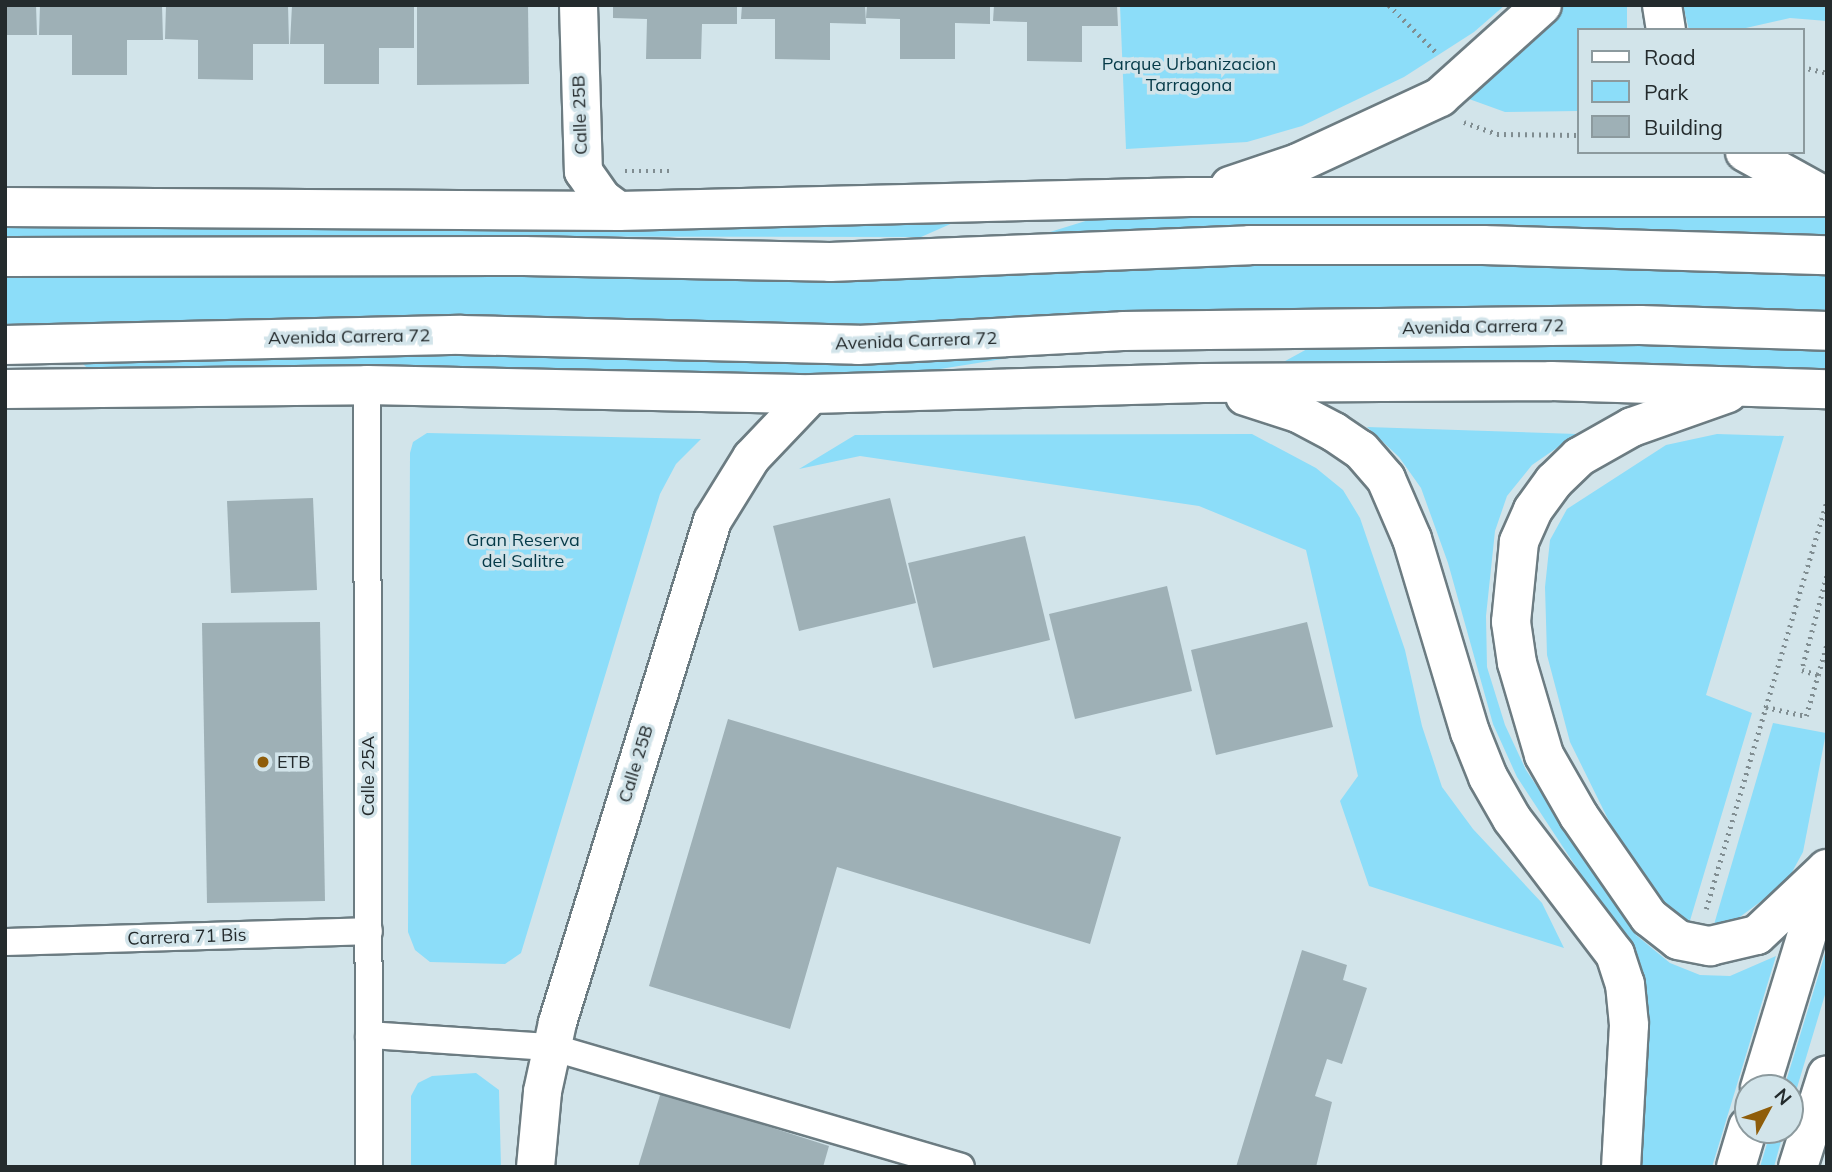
<!DOCTYPE html>
<style>
body{margin:0}
#map{position:relative;width:1832px;height:1172px;overflow:hidden;background:#d2e4ea;font-family:Mulish,sans-serif}
div>[style]{position:absolute}
.green>*{inset:0;background:#8cddf9}
.building>*{inset:0;background:#9eb0b6}
.path>*{height:4.5px;margin-top:-2.25px;transform-origin:0;background:repeating-linear-gradient(90deg,#808d91 0 2px,transparent 0 7px)}
.roads{filter:drop-shadow(2px 0 #6c7c82) drop-shadow(-2px 0 #6c7c82) drop-shadow(0 2px #6c7c82) drop-shadow(0 -2px #6c7c82)}
.street>*{height:26px;margin:-13px;padding:0 13px;transform-origin:13px;border-radius:13px;background:#fff}
.secondary>*{height:37px;margin:-18.5px;padding:0 18.5px;transform-origin:18.5px;border-radius:18.5px;background:#fff}
.primary>*{height:38px;margin:-19px;padding:0 19px;transform-origin:19px;border-radius:19px;background:#fff}
.highway>*{height:38px;margin:-19px;padding:0 19px;transform-origin:19px;border-radius:19px;background:#fff}
.dots>*{width:19px;height:19px;translate:-50% -50%;box-sizing:border-box;border:4px solid #d2e4ea;border-radius:50%}
span{translate:-50% -50%;white-space:nowrap;text-align:center;line-height:1.15;-webkit-text-stroke:7px #d2e4ea;paint-order:stroke}
.park-label{font-size:18px;color:#053a48}
.street-label{font-size:18px;color:#242b2d}
.poi-label{font-size:18px;color:#242b2d}
.left{translate:0 -50%;text-align:left}
.frame{position:absolute;inset:0;border:7px solid #242b2d;pointer-events:none}
.legend{position:absolute;left:1577px;top:28px;width:228px;height:126px;box-sizing:border-box;background:#d2e4ea;border:2px solid #8c9a9e;margin:0;padding:9px 12px;list-style:none;font-size:21px;color:#242b2d}
.legend li{display:flex;align-items:center;gap:14px;height:35px}
.legend b{width:35px;border:2px solid #8c9a9e}
.north{position:absolute;left:1734px;top:1074px;width:70px;height:70px;box-sizing:border-box;background:#d2e4ea;border:2px solid #8c9a9e;border-radius:50%;rotate:49deg;font-size:19px;font-weight:700;line-height:28px;text-align:center;color:#242b2d}
.north::after{content:'';display:block;margin:auto;width:24px;height:32px;background:#8f5d0a;clip-path:polygon(50% 0,100% 100%,50% 72%,0 100%)}
</style>
<div id="map">
<div class="green">
<div style="clip-path:polygon(1120px 5px,1505px 5px,1474px 32px,1404px 77px,1302px 126px,1247px 142px,1126px 149px)"></div>
<div style="clip-path:polygon(1552px 5px,1627px 5px,1627px 30px,1578px 30px,1578px 111px,1505px 112px,1458px 95px)"></div>
<div style="clip-path:polygon(1683px 5px,1827px 5px,1827px 21px,1790px 18px,1737px 30px,1689px 30px)"></div>
<div style="clip-path:polygon(1827px 213px,1827px 235px,1434px 231px,1037px 236px,1105px 215px)"></div>
<div style="clip-path:polygon(955px 222px,921px 237px,5px 236px,5px 224px)"></div>
<div style="clip-path:polygon(1267px 260px,1827px 270px,1827px 313px,1596px 304px,735px 328px,222px 320px,5px 331px,5px 272px)"></div>
<div style="clip-path:polygon(1623px 341px,1827px 348px,1827px 371px,1718px 366px,1276px 366px,1309px 348px)"></div>
<div style="clip-path:polygon(1027px 355px,909px 374px,93px 373px,75px 357px)"></div>
<div style="clip-path:polygon(1367px 427px,1577px 434px,1532px 465px,1507px 496px,1495px 531px,1486px 616px,1487px 667px,1505px 725px,1526px 770px,1636px 935px,1670px 963px,1700px 975px,1730px 976px,1776px 956px,1712px 1167px,1641px 1167px,1646px 988px,1628px 946px,1517px 777px,1493px 724px,1448px 563px,1421px 488px,1399px 457px)"></div>
<div style="clip-path:polygon(427px 433px,701px 439px,676px 464px,660px 494px,521px 953px,505px 964px,430px 962px,415px 950px,408px 932px,410px 453px,413px 442px)"></div>
<div style="clip-path:polygon(1252px 434px,1316px 468px,1343px 490px,1360px 518px,1405px 650px,1422px 726px,1442px 787px,1473px 829px,1542px 903px,1564px 948px,1369px 886px,1340px 801px,1358px 776px,1306px 550px,1199px 506px,860px 456px,799px 469px,855px 435px)"></div>
<div style="clip-path:polygon(1717px 434px,1784px 436px,1706px 695px,1752px 713px,1689px 924px,1636px 876px,1570px 742px,1547px 655px,1545px 587px,1550px 540px,1567px 509px,1666px 445px)"></div>
<div style="clip-path:polygon(1773px 723px,1826px 733px,1803px 852px,1791px 874px,1775px 891px,1737px 919px,1713px 928px)"></div>
<div style="clip-path:polygon(1827px 947px,1827px 988px,1790px 1111px,1790px 1088px,1784px 1088px)"></div>
<div style="clip-path:polygon(476px 1073px,499px 1090px,501px 1167px,411px 1167px,411px 1096px,418px 1083px,432px 1076px)"></div>
<div style="clip-path:polygon(1771px 1130px,1784px 1130px,1774px 1167px,1760px 1167px)"></div>
</div>
<div class="building">
<div style="clip-path:polygon(5px 5px,36px 5px,37px 35px,5px 35px)"></div>
<div style="clip-path:polygon(40px 5px,162px 5px,163px 40px,127px 40px,127px 75px,72px 75px,72px 35px,39px 35px)"></div>
<div style="clip-path:polygon(166px 5px,288px 5px,289px 44px,253px 44px,253px 80px,198px 79px,198px 40px,165px 39px)"></div>
<div style="clip-path:polygon(292px 5px,414px 5px,414px 48px,379px 48px,379px 84px,324px 84px,324px 44px,290px 44px)"></div>
<div style="clip-path:polygon(417px 5px,528px 5px,529px 84px,417px 85px)"></div>
<div style="clip-path:polygon(613px 5px,737px 5px,737px 24px,702px 24px,701px 59px,646px 59px,647px 19px,613px 18px)"></div>
<div style="clip-path:polygon(742px 5px,865px 5px,866px 24px,830px 23px,830px 60px,775px 59px,775px 19px,741px 19px)"></div>
<div style="clip-path:polygon(867px 5px,990px 5px,990px 24px,955px 23px,955px 59px,900px 59px,900px 19px,866px 18px)"></div>
<div style="clip-path:polygon(994px 5px,1117px 5px,1118px 26px,1082px 26px,1082px 62px,1027px 61px,1027px 22px,993px 21px)"></div>
<div style="clip-path:polygon(313px 498px,317px 590px,231px 593px,227px 501px)"></div>
<div style="clip-path:polygon(890px 498px,916px 603px,799px 631px,773px 526px)"></div>
<div style="clip-path:polygon(1025px 536px,1050px 640px,933px 668px,908px 563px)"></div>
<div style="clip-path:polygon(1167px 586px,1192px 691px,1075px 719px,1049px 614px)"></div>
<div style="clip-path:polygon(320px 622px,325px 901px,207px 903px,202px 623px)"></div>
<div style="clip-path:polygon(1307px 622px,1333px 727px,1216px 755px,1191px 650px)"></div>
<div style="clip-path:polygon(728px 719px,1121px 837px,1090px 944px,837px 867px,790px 1029px,649px 986px)"></div>
<div style="clip-path:polygon(1302px 950px,1347px 965px,1343px 980px,1367px 988px,1342px 1064px,1327px 1059px,1315px 1096px,1332px 1102px,1316px 1167px,1236px 1167px)"></div>
<div style="clip-path:polygon(661px 1092px,829px 1146px,823px 1167px,638px 1167px)"></div>
</div>
<div class="path">
<div style="left:1389px;top:5px;width:69px;rotate:45deg"></div>
<div style="left:1802px;top:67px;width:26px;rotate:13deg"></div>
<div style="left:1464px;top:122px;width:35px;rotate:20deg"></div>
<div style="left:1497px;top:134px;width:81px;rotate:0.7deg"></div>
<div style="left:625px;top:171px;width:44px"></div>
<div style="left:1827px;top:576px;width:97px;rotate:104.9deg"></div>
<div style="left:1802px;top:670px;width:17px;rotate:17deg"></div>
<div style="left:1818px;top:675px;width:32px;rotate:-74deg"></div>
<div style="left:1766px;top:707px;width:41px;rotate:12.7deg"></div>
<div style="left:1806px;top:716px;width:43px;rotate:-73.7deg"></div>
<div style="left:1706px;top:909px;width:427px;rotate:-73.5deg"></div>
</div>
<div class="roads">
<div class="street">
<div style="left:367px;top:385px;width:782px;rotate:89.85deg"></div>
<div style="left:5px;top:942px;width:364px;rotate:-1.7deg"></div>
<div style="left:369px;top:1035px;width:182px;rotate:3.8deg"></div>
<div style="left:551px;top:1047px;width:427px;rotate:16.3deg"></div>
</div>
<div class="secondary">
<div style="left:578px;top:5px;width:166px;rotate:88.3deg"></div>
<div style="left:583px;top:171px;width:33px;rotate:55deg"></div>
<div style="left:602px;top:198px;width:21px;rotate:37deg"></div>
<div style="left:535px;top:1167px;width:76px;rotate:-84.7deg"></div>
<div style="left:542px;top:1091px;width:71px;rotate:-77.7deg"></div>
<div style="left:557px;top:1022px;width:525px;rotate:-72.84deg"></div>
<div style="left:712px;top:520px;width:74px;rotate:-58.2deg"></div>
<div style="left:751px;top:457px;width:87px;rotate:-46.4deg"></div>
</div>
<div class="primary">
<div style="left:1760px;top:1088px;width:229px;rotate:-73deg"></div>
<div style="left:1736px;top:1167px;width:42px;rotate:-73.3deg"></div>
<div style="left:1798px;top:1167px;width:96px;rotate:-72.5deg"></div>
</div>
<div class="highway">
<div style="left:1662px;top:5px;width:25px;rotate:81deg"></div>
<div style="left:1745px;top:152px;width:85px;rotate:29deg"></div>
<div style="left:1230px;top:186px;width:72px;rotate:-18.7deg"></div>
<div style="left:1298px;top:163px;width:157px;rotate:-24.9deg"></div>
<div style="left:1440px;top:97px;width:137px;rotate:-42deg"></div>
<div style="left:5px;top:207px;width:614px;rotate:0.37deg"></div>
<div style="left:619px;top:211px;width:571px;rotate:-1.4deg"></div>
<div style="left:1190px;top:197px;width:637px"></div>
<div style="left:5px;top:257px;width:519px;rotate:-0.11deg"></div>
<div style="left:524px;top:256px;width:306px;rotate:1.1deg"></div>
<div style="left:830px;top:262px;width:420px;rotate:-2.3deg"></div>
<div style="left:1250px;top:245px;width:233px"></div>
<div style="left:1483px;top:245px;width:344px;rotate:1.7deg"></div>
<div style="left:5px;top:345px;width:456px;rotate:-1.3deg"></div>
<div style="left:461px;top:335px;width:397px;rotate:1.4deg"></div>
<div style="left:858px;top:345px;width:265px;rotate:-3deg"></div>
<div style="left:1123px;top:331px;width:517px;rotate:-0.66deg"></div>
<div style="left:1640px;top:325px;width:187px;rotate:1.8deg"></div>
<div style="left:5px;top:389px;width:362px;rotate:-0.6deg"></div>
<div style="left:367px;top:385px;width:444px;rotate:1.2deg"></div>
<div style="left:811px;top:394px;width:392px;rotate:-1.6deg"></div>
<div style="left:1203px;top:383px;width:348px;rotate:-0.3deg"></div>
<div style="left:1551px;top:381px;width:276px;rotate:1.7deg"></div>
<div style="left:1728px;top:393px;width:102px;rotate:160.5deg"></div>
<div style="left:1632px;top:427px;width:61px;rotate:150.5deg"></div>
<div style="left:1579px;top:457px;width:35px;rotate:136deg"></div>
<div style="left:1554px;top:481px;width:36px;rotate:126deg"></div>
<div style="left:1533px;top:510px;width:35px;rotate:114deg"></div>
<div style="left:1519px;top:542px;width:80px;rotate:95.7deg"></div>
<div style="left:1511px;top:622px;width:41px;rotate:81.7deg"></div>
<div style="left:1517px;top:663px;width:96px;rotate:73.6deg"></div>
<div style="left:1544px;top:755px;width:70px;rotate:60.2deg"></div>
<div style="left:1579px;top:816px;width:123px;rotate:55.3deg"></div>
<div style="left:1649px;top:917px;width:37px;rotate:38deg"></div>
<div style="left:1678px;top:940px;width:33px;rotate:11deg"></div>
<div style="left:1710px;top:946px;width:48px;rotate:-13.2deg"></div>
<div style="left:1757px;top:935px;width:96px;rotate:-43.3deg"></div>
<div style="left:1245px;top:396px;width:56px;rotate:17.8deg"></div>
<div style="left:1298px;top:413px;width:41px;rotate:27.8deg"></div>
<div style="left:1334px;top:432px;width:32px;rotate:34deg"></div>
<div style="left:1361px;top:450px;width:38px;rotate:49deg"></div>
<div style="left:1386px;top:479px;width:65px;rotate:66.6deg"></div>
<div style="left:1412px;top:539px;width:202px;rotate:73.3deg"></div>
<div style="left:1470px;top:732px;width:48px;rotate:68.2deg"></div>
<div style="left:1488px;top:777px;width:48px;rotate:60.3deg"></div>
<div style="left:1512px;top:819px;width:170px;rotate:52.7deg"></div>
<div style="left:1615px;top:954px;width:32px;rotate:72deg"></div>
<div style="left:1625px;top:984px;width:41px;rotate:84.4deg"></div>
<div style="left:1629px;top:1025px;width:142px;rotate:93.2deg"></div>
</div>
</div>
<div class="dots">
<div style="left:263px;top:762px;background:#8f5d0a"></div>
</div>
<div class="park-label">
<span style="left:1189px;top:75px">Parque Urbanizacion<br>Tarragona</span>
<span style="left:523px;top:551px">Gran Reserva<br>del Salitre</span>
</div>
<div class="street-label">
<span style="left:580px;top:115px;rotate:-92deg">Calle 25B</span>
<span style="left:1483px;top:327px;rotate:-1deg">Avenida Carrera 72</span>
<span style="left:349px;top:337px;rotate:-1deg">Avenida Carrera 72</span>
<span style="left:916px;top:341px;rotate:-2deg">Avenida Carrera 72</span>
<span style="left:636px;top:764px;rotate:-73deg">Calle 25B</span>
<span style="left:368px;top:776px;rotate:-90deg">Calle 25A</span>
<span style="left:187px;top:937px;rotate:-2deg">Carrera 71 Bis</span>
</div>
<div class="poi-label">
<span class="left" style="left:277px;top:762px">ETB</span>
</div>
<div class="frame"></div>
<ul class="legend">
<li><b style="height:9px;background:#fff"></b>Road</li>
<li><b style="height:19px;background:#8cddf9"></b>Park</li>
<li><b style="height:19px;background:#9eb0b6"></b>Building</li>
</ul>
<div class="north">N</div>
</div>
